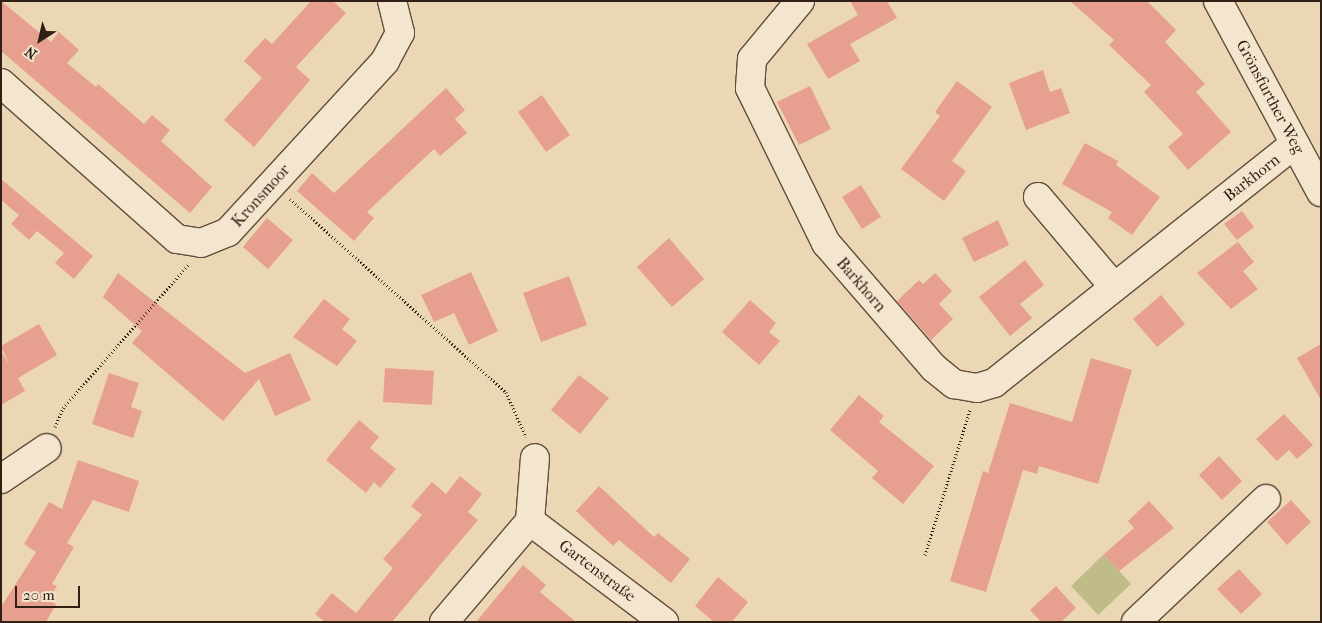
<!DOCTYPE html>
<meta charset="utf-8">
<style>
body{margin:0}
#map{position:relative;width:1322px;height:623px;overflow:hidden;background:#ecd7b4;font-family:"IM FELL French Canon",serif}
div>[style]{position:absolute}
.green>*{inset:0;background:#bfbc88}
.building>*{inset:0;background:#e7a08f}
.path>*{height:3px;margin-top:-1.5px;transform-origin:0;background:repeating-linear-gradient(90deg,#312016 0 1px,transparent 0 3.5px)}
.roads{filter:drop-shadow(1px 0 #604e3e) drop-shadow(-1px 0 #604e3e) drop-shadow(0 1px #604e3e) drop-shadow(0 -1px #604e3e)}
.minor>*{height:28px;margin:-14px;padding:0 14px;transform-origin:14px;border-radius:14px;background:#f3e5ce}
span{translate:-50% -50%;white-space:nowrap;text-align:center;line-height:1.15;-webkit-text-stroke:4px #f3e5ce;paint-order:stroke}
.street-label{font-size:16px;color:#312016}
.frame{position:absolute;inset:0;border:2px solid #312016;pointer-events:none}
.north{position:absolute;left:15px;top:15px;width:50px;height:50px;-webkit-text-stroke:4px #f3e5ce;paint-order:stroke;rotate:215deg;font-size:14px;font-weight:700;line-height:20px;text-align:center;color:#312016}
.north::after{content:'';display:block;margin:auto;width:18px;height:22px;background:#312016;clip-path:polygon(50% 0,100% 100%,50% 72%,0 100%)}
.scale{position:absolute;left:15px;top:586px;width:65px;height:22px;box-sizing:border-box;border:2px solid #312016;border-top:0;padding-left:6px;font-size:15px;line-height:18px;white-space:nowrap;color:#312016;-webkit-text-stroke:4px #f3e5ce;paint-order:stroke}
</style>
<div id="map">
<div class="green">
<div style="clip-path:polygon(1104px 554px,1131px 584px,1098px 615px,1071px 586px)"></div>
</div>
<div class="building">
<div style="clip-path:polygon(1px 1px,51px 42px,59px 32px,79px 50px,67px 63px,96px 87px,98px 84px,144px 124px,152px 115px,170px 130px,161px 141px,212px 187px,190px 213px,1px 51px)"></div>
<div style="clip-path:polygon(311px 1px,333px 1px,346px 13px,296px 67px,310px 80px,254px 147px,224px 120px,262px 78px,244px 61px,265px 38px,272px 44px)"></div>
<div style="clip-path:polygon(850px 1px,887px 1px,897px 18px,850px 44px,860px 61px,828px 79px,807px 44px,858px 15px)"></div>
<div style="clip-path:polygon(1070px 1px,1147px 1px,1176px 30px,1165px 42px,1205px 84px,1196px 92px,1231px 132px,1188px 170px,1168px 147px,1183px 134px,1144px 92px,1151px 85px,1109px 45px,1114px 40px)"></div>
<div style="clip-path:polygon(1043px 70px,1050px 92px,1061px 88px,1070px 113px,1026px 130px,1009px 83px)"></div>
<div style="clip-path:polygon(957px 81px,992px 107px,952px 161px,966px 171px,944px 201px,901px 169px,940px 116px,935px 112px)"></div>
<div style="clip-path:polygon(810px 86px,831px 129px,799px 145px,777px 102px)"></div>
<div style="clip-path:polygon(446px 88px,465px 110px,455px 119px,467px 133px,440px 156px,434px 149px,367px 212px,374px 218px,354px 241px,297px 191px,312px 173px,334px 193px)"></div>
<div style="clip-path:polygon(542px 95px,570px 135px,546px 152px,518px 112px)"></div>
<div style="clip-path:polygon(1085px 143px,1118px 161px,1116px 165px,1160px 197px,1132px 235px,1108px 218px,1112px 212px,1062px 184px)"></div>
<div style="clip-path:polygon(1px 179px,93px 256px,74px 279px,55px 263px,64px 253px,37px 231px,29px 240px,11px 224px,19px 215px,1px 200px)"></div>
<div style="clip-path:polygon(861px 185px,881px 217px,862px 229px,842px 197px)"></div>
<div style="clip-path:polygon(1242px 211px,1254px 227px,1237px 240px,1224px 224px)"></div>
<div style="clip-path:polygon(267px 218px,293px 240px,268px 269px,243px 247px)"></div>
<div style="clip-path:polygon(998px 220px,1009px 245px,974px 262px,962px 238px)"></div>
<div style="clip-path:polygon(669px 238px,704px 279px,672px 307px,637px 267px)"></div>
<div style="clip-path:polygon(1238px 242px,1254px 262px,1243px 271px,1258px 289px,1231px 309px,1197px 273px)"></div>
<div style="clip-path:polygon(1025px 260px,1044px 285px,1020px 304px,1032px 318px,1010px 336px,979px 297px)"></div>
<div style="clip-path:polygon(471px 272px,498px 331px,469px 345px,454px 313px,434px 322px,421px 295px)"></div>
<div style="clip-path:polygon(118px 273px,245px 373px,290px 353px,311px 400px,275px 416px,259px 379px,223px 421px,132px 343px,142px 331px,103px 297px)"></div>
<div style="clip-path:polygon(935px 273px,952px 291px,939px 304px,953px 319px,931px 340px,897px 301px,919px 280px,923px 284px)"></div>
<div style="clip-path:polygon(569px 276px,587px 325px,541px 342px,523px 293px)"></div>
<div style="clip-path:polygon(1161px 295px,1185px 324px,1157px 347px,1133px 319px)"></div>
<div style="clip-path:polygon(324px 299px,350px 319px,342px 329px,357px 341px,337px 366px,293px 337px)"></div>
<div style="clip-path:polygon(750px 300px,776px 323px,769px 332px,780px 341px,759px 365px,722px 332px)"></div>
<div style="clip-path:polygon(39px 324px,57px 355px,18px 378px,25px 391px,1px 405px,1px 351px,9px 364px,1px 346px)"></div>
<div style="clip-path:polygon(1321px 344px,1321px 400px,1297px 358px)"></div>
<div style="clip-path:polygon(1091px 358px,1132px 370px,1098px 484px,1039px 466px,1037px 474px,1023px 470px,986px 592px,950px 581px,983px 471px,988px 473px,1010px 403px,1072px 422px)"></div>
<div style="clip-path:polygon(385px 368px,434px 371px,432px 405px,383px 402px)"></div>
<div style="clip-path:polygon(109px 373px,139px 383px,131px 407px,142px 411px,133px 438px,92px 424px)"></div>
<div style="clip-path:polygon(579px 375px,609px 398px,580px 434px,551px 410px)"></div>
<div style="clip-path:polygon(859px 395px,884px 416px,879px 422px,934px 466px,903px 504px,872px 478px,878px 471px,830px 430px)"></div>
<div style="clip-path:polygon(1284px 414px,1313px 445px,1297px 459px,1289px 450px,1277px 461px,1256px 439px)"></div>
<div style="clip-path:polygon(359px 420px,379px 437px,370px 448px,396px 469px,380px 488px,374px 482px,366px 493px,326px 460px)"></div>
<div style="clip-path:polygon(1219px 456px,1242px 481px,1222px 500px,1199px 475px)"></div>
<div style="clip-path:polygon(78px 460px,139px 481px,129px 512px,93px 500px,67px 543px,74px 547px,52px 584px,57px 586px,49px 601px,56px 604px,46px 622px,1px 622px,1px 607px,36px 552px,24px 544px,49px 502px,62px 509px)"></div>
<div style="clip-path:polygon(460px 476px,482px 494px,468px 512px,478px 520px,392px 622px,325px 622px,315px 614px,332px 593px,356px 613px,393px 568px,383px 559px,422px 515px,411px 506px,432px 482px,446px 494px)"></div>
<div style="clip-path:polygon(599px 486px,654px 537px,658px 533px,690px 559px,671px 583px,619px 540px,613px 546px,576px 511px)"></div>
<div style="clip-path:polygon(1291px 500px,1311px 522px,1287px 545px,1267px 522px)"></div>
<div style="clip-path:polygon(1149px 501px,1174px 528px,1119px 571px,1104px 554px,1134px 528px,1128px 521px)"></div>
<div style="clip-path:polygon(523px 565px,546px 585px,540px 592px,576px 622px,476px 622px)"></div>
<div style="clip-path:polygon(1239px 569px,1262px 594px,1241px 614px,1217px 589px)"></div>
<div style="clip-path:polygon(718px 577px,748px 602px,732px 622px,714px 622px,695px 606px)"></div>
<div style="clip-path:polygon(1056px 586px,1076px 608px,1061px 622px,1041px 622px,1030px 610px)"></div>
</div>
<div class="path">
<div style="left:290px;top:199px;width:290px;rotate:41.8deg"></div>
<div style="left:506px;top:392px;width:49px;rotate:66deg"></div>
<div style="left:55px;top:427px;width:21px;rotate:-67deg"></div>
<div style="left:63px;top:408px;width:191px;rotate:-48.8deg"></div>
<div style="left:925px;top:555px;width:152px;rotate:-72.8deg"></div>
</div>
<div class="roads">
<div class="minor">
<div style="left:800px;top:1px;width:75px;rotate:129.6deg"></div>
<div style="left:752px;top:59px;width:29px;rotate:94deg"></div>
<div style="left:750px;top:88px;width:173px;rotate:63.9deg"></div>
<div style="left:826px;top:243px;width:165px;rotate:49.2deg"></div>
<div style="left:934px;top:368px;width:26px;rotate:39deg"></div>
<div style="left:954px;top:384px;width:23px;rotate:10deg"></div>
<div style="left:977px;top:388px;width:18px;rotate:-16deg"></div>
<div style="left:994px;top:383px;width:384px;rotate:-38.5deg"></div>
<div style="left:1218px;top:1px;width:217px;rotate:61.7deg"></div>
<div style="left:1px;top:83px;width:235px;rotate:41.6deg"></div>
<div style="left:177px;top:239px;width:24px;rotate:9deg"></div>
<div style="left:201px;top:243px;width:29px;rotate:-22deg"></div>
<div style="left:228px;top:232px;width:232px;rotate:-47.4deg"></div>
<div style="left:385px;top:61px;width:32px;rotate:-62deg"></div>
<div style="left:400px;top:33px;width:33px;rotate:-104deg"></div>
<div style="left:1038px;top:197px;width:118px;rotate:49.8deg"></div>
<div style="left:1px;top:479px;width:55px;rotate:-34deg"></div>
<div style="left:530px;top:521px;width:63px;rotate:-85.5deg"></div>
<div style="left:444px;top:622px;width:133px;rotate:-49.6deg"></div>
<div style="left:530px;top:521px;width:168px;rotate:37deg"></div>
<div style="left:1136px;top:622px;width:179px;rotate:-43.4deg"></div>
</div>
</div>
<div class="street-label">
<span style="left:1270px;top:97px;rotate:62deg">Grönsfurther Weg</span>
<span style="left:1252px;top:178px;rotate:-38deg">Barkhorn</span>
<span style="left:261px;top:196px;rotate:-48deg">Kronsmoor</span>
<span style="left:861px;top:285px;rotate:49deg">Barkhorn</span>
<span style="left:597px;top:571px;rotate:37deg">Gartenstraße</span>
</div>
<div class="frame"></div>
<div class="north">N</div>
<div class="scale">20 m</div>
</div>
